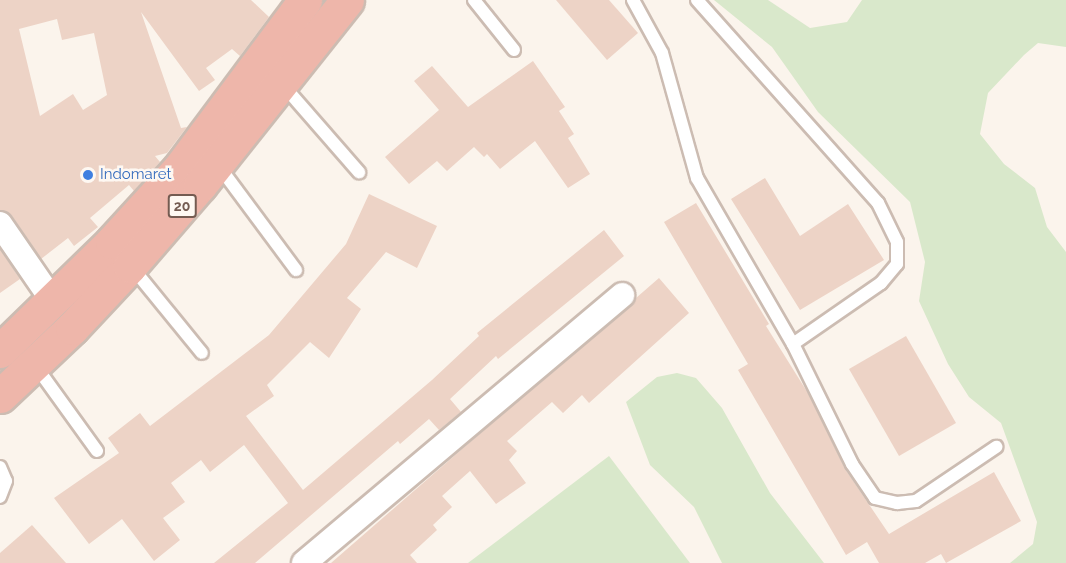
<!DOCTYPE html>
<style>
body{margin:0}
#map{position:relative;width:1066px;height:563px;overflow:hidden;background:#fbf4ec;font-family:Raleway,sans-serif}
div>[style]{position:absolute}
.green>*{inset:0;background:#d9e8cb}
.building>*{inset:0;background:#edd3c6}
.roads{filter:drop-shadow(2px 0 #ccbcb2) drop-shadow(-2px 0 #ccbcb2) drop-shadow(0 2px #ccbcb2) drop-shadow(0 -2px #ccbcb2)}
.lane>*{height:12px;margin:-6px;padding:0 6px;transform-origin:6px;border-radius:6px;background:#fff}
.street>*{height:24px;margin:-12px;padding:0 12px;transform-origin:12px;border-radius:12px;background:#fff}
.highway>*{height:33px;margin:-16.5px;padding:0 16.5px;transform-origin:16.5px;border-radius:16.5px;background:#eeb6aa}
.dots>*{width:16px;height:16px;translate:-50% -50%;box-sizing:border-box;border:3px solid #fef8f2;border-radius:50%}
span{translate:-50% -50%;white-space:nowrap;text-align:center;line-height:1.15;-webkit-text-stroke:5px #fef8f2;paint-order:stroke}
.shield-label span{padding:2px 4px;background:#fef8f2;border:2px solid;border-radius:4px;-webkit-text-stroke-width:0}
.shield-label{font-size:14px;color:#745b51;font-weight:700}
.shop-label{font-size:15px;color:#366cbe}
.left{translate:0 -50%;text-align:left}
</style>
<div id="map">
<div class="green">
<div style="clip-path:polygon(714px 0,768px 0,810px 28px,847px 22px,862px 0,1066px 0,1066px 47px,1038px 43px,1024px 55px,988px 93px,980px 134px,1004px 164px,1035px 188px,1047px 227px,1066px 252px,1066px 563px,1010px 563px,1033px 544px,1037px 522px,1001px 423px,969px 397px,948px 364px,919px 301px,925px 262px,910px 202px,818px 112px,772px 47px)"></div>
<div style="clip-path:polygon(677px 373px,696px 378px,722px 408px,770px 493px,824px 563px,722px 563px,694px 507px,650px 465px,626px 402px,657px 377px)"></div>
<div style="clip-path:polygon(609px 456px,690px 563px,468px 563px)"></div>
</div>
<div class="building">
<div style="clip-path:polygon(evenodd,0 0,251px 0,269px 17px,240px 56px,232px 49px,206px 68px,215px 80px,199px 91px,141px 12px,181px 128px,187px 127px,167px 153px,155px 156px,160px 162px,134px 191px,129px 185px,90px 218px,98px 227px,74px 246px,68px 238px,41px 259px,12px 216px,0 210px,0 0,57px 19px,62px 40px,94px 33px,107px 95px,83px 110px,73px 94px,40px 116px,19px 29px,57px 19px)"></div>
<div style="clip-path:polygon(556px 0,609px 0,638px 33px,607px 60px)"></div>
<div style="clip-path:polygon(533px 61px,565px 107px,559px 111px,574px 134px,568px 138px,590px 174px,568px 188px,535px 141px,500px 169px,487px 154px,484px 157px,474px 147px,447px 171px,437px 161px,409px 184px,385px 157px,439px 110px,414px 81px,432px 66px,468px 107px)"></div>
<div style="clip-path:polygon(765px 178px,800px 236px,848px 204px,884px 260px,800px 310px,731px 199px)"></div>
<div style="clip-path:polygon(369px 194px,437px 226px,417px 268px,386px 252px,347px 298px,361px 309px,329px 358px,310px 342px,267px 385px,274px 396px,246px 416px,303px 490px,432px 380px,479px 336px,477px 333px,604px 230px,624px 256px,498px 359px,496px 356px,450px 399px,461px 412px,439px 430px,429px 419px,400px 444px,398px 441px,255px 563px,214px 563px,288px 503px,244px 445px,210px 472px,201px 460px,171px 483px,185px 502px,163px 518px,180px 540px,154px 561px,122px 519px,89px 544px,54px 498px,119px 453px,108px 438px,140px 413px,150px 426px,269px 335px,346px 244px)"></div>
<div style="clip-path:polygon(696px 203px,769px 324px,766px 326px,811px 398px,845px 469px,889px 534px,994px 472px,1021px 521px,946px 563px,941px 554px,925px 563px,879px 563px,867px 542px,846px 555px,738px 370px,748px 364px,664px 222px)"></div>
<div style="clip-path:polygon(0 249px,20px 279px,0 293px)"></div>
<div style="clip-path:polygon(659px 278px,689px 313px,589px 403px,582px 395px,563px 413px,552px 402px,507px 441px,517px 451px,509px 460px,526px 483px,496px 504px,470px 471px,442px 496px,452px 507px,433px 525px,437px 530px,410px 555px,417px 563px,331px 563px)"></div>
<div style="clip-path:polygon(906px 336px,956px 423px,899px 456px,849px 369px)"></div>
<div style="clip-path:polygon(32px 525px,66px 563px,0 563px,0 553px)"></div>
</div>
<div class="roads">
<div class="lane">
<div style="left:474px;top:0;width:64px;rotate:51.3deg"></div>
<div style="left:633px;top:0;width:60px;rotate:61.3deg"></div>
<div style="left:662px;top:53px;width:130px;rotate:74.4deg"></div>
<div style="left:697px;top:178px;width:192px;rotate:60deg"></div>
<div style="left:793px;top:344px;width:134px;rotate:63.8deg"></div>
<div style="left:852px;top:464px;width:41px;rotate:55.9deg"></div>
<div style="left:875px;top:498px;width:23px;rotate:13deg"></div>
<div style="left:897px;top:503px;width:19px;rotate:-6deg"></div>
<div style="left:916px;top:501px;width:97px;rotate:-34deg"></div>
<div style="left:697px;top:0;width:272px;rotate:48.3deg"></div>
<div style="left:878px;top:203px;width:43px;rotate:64deg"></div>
<div style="left:897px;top:242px;width:22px;rotate:90deg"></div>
<div style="left:897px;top:264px;width:25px;rotate:130deg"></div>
<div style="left:881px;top:283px;width:107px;rotate:145.3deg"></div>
<div style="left:283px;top:85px;width:116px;rotate:48.9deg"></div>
<div style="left:218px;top:165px;width:131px;rotate:53.4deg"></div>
<div style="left:131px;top:266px;width:112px;rotate:50.8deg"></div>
<div style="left:35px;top:365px;width:106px;rotate:54.2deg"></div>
<div style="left:0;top:467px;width:15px;rotate:67deg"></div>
<div style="left:6px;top:481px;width:17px;rotate:111deg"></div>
</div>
<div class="street">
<div style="left:0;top:224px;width:93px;rotate:55.5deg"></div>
<div style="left:304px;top:563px;width:416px;rotate:-40.1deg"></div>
</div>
<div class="highway">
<div style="left:0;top:351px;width:156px;rotate:-44.2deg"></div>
<div style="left:112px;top:242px;width:99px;rotate:-47.5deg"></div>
<div style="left:179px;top:169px;width:211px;rotate:-53.3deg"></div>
<div style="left:0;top:396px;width:99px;rotate:-43.4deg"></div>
<div style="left:72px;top:328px;width:85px;rotate:-46.9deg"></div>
<div style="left:130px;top:266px;width:107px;rotate:-49.2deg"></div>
<div style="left:200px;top:185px;width:236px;rotate:-51.5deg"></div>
</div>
</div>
<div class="dots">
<div style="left:88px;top:175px;background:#3f7fe0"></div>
</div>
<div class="shield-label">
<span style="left:182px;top:206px">20</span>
</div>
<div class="shop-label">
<span class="left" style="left:100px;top:175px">Indomaret</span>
</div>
</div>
